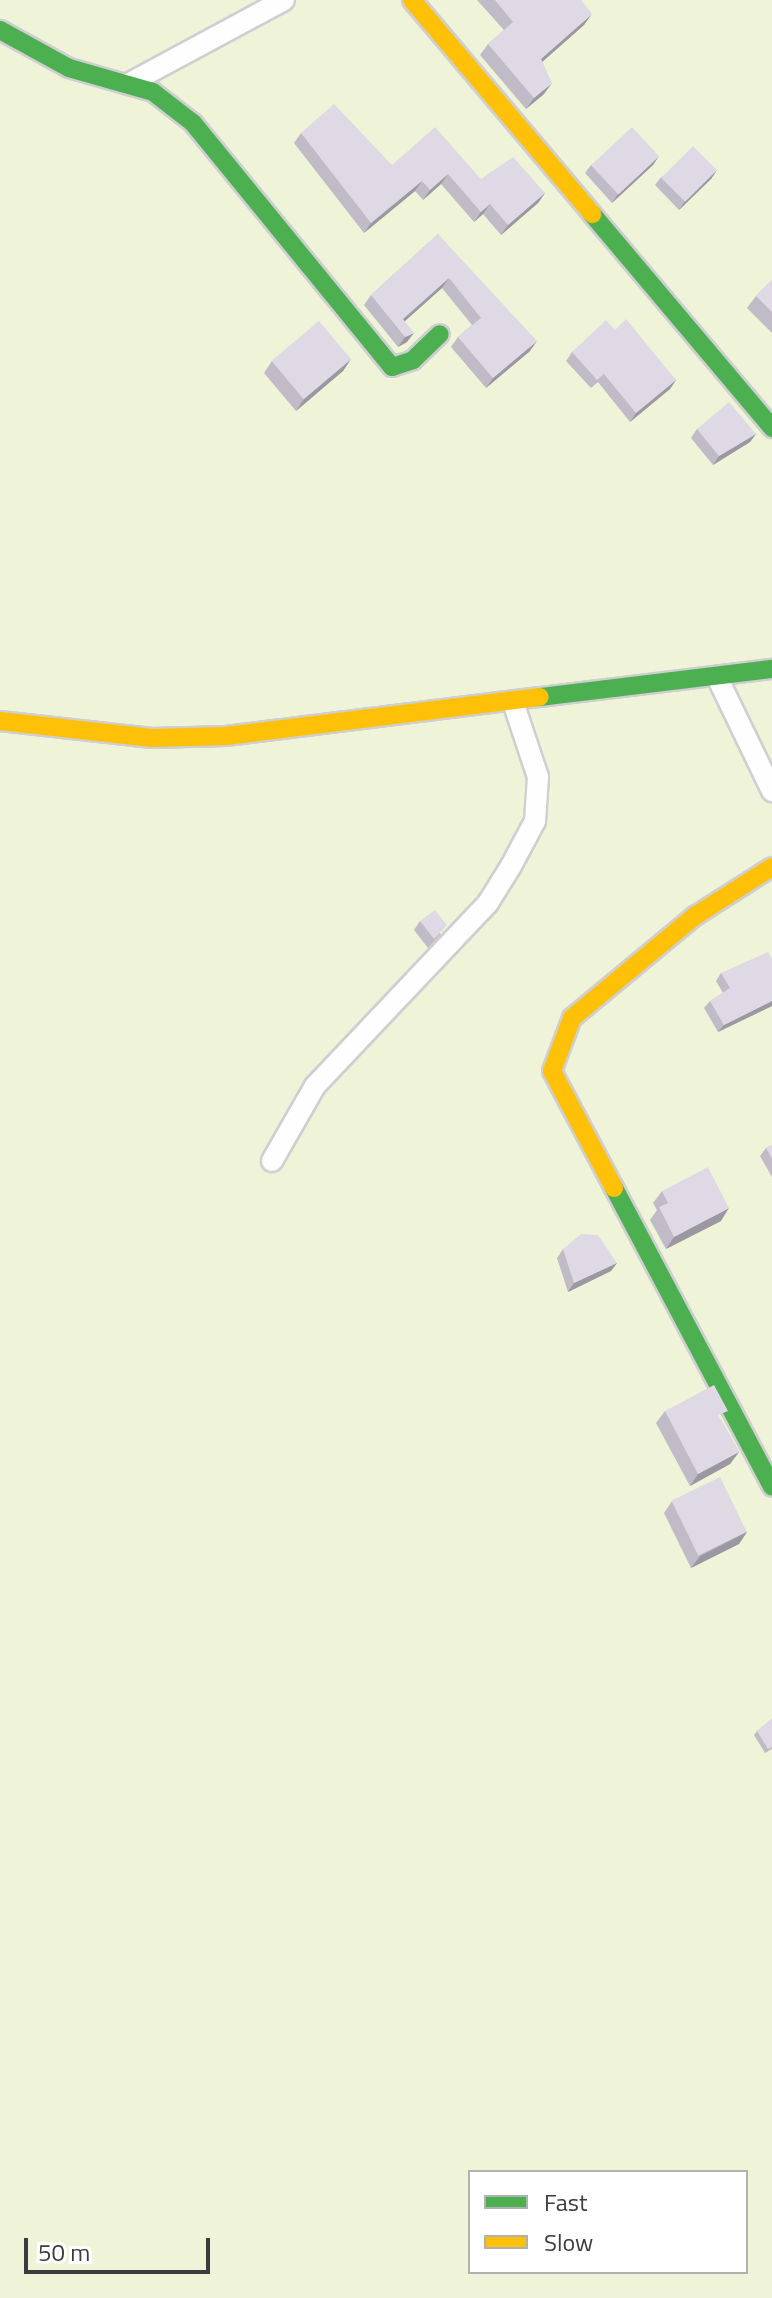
<!DOCTYPE html>
<html>
<head>
<meta charset="utf-8">
<style>
	body { margin:0 }
	#map { position:relative; width:772px; height:2298px; overflow:hidden; background:#f9fafd; font-family:"Titillium Web",sans-serif }
	div>[style] { position:absolute }
	[style*='--x'] { left:calc(var(--x)*1px); top:calc(var(--y)*1px); width:calc(var(--w)*1px); rotate:calc(var(--a)*1deg) }
	.green>* { inset:0; background:#eff4d8 }
	.roads { filter:drop-shadow(2px 0 #cfcfd1) drop-shadow(-2px 0 #cfcfd1) drop-shadow(0 2px #cfcfd1) drop-shadow(0 -2px #cfcfd1) }
	.street>* { height:20px; margin:-10px; padding:0 10px; transform-origin:10px; border-radius:10px; background:#fefeff }
	.fast>* { height:18px; margin:-9px; padding:0 9px; transform-origin:9px; border-radius:9px; background:#4caf50 }
	.slow>* { height:18px; margin:-9px; padding:0 9px; transform-origin:9px; border-radius:9px; background:#ffc107 }
	.wall>* { inset:0; background:#c0bbc6 }
	.shaded-wall>* { inset:0; background:#9c98a1 }
	.building>* { inset:0; background:#dfd9e6; transform-origin:0 0 }
	span { translate:-50% -50%; white-space:nowrap; text-align:center; line-height:1.15; -webkit-text-stroke:6px #fff; paint-order:stroke }
	.legend { position:absolute; left:468px; top:2170px; width:280px; height:104px; box-sizing:border-box; background:#fff; border:2px solid #b1b1b2; margin:0; padding:10px 14px; list-style:none; font-size:24px; color:#3c3c3e }
	.legend li { display:flex; align-items:center; gap:16px; height:40px }
	.legend b { width:40px; border:2px solid #b1b1b2 }
	.scale { position:absolute; left:24px; top:2238px; width:186px; height:36px; box-sizing:border-box; border:4px solid #3c3c3e; border-top:0; padding-left:10px; font-size:24px; line-height:28px; white-space:nowrap; color:#3c3c3e; -webkit-text-stroke:6px #fff; paint-order:stroke }
</style>
</head>
<body>
<div id="map">
	<div class="green">
		<i style="clip-path:polygon(evenodd,0 0,772px 0,772px 2298px,0 2298px,0 0,470px 2172px,746px 2172px,746px 2272px,470px 2272px,470px 2172px)"></i>
	</div>
	<div class="roads">
		<div class="street">
			<i style="--x:128;--y:84;--w:177;--a:-28.3"></i>
			<i style="--x:717;--y:677;--w:127;--a:64.2"></i>
			<i style="--x:272;--y:1161;--w:86;--a:-60.2"></i>
			<i style="--x:315;--y:1086;--w:252;--a:-46.6"></i>
			<i style="--x:488;--y:903;--w:44;--a:-58.1"></i>
			<i style="--x:511;--y:866;--w:51;--a:-61.9"></i>
			<i style="--x:535;--y:821;--w:44;--a:-86.1"></i>
			<i style="--x:538;--y:777;--w:79;--a:-108.4"></i>
		</div>
		<div class="fast">
			<i style="--x:0;--y:30;--w:79;--a:28.8"></i>
			<i style="--x:69;--y:68;--w:87;--a:15.9"></i>
			<i style="--x:153;--y:92;--w:51;--a:37.8"></i>
			<i style="--x:193;--y:123;--w:315;--a:50.8"></i>
			<i style="--x:392;--y:367;--w:22;--a:-18"></i>
			<i style="--x:413;--y:360;--w:37;--a:-44"></i>
			<i style="--x:592;--y:214;--w:280;--a:49.9"></i>
			<i style="--x:540;--y:697;--w:234;--a:-6.9"></i>
			<i style="--x:614;--y:1188;--w:338;--a:62.1"></i>
		</div>
		<div class="slow">
			<i style="--x:412;--y:0;--w:280;--a:49.9"></i>
			<i style="--x:0;--y:721;--w:153;--a:6.4"></i>
			<i style="--x:152;--y:738;--w:74;--a:-1.5"></i>
			<i style="--x:226;--y:736;--w:316;--a:-7.1"></i>
			<i style="--x:614;--y:1188;--w:132;--a:-117.9"></i>
			<i style="--x:552;--y:1071;--w:57;--a:-69.3"></i>
			<i style="--x:572;--y:1018;--w:160;--a:-39.7"></i>
			<i style="--x:695;--y:916;--w:91;--a:-32.5"></i>
		</div>
	</div>
	<div class="wall">
		<i style="clip-path:polygon(477px 0,581px 0,584px 25px,542px 62px,544px 94px,526px 109px,480px 55px,488px 44px,504px 30px)"></i>
		<i style="clip-path:polygon(301px 133px,392px 165px,481px 179px,545px 193px,538px 203px,501px 235px,483px 214px,474px 222px,441px 184px,423px 200px,415px 191px,364px 233px,294px 143px)"></i>
		<i style="clip-path:polygon(659px 156px,653px 165px,612px 203px,585px 173px,591px 165px)"></i>
		<i style="clip-path:polygon(717px 170px,711px 179px,679px 210px,655px 185px,661px 177px)"></i>
		<i style="clip-path:polygon(438px 234px,530px 351px,486px 388px,451px 347px,458px 337px,472px 325px,442px 288px,405px 321px,407px 342px,398px 347px,364px 305px,371px 295px)"></i>
		<i style="clip-path:polygon(772px 280px,772px 333px,747px 308px,756px 296px)"></i>
		<i style="clip-path:polygon(615px 330px,676px 380px,670px 389px,630px 422px,598px 382px,591px 388px,566px 361px,572px 352px)"></i>
		<i style="clip-path:polygon(351px 359px,343px 371px,296px 411px,264px 373px,272px 361px)"></i>
		<i style="clip-path:polygon(697px 429px,756px 434px,750px 442px,713px 465px,691px 438px)"></i>
		<i style="clip-path:polygon(420px 921px,441px 934px,428px 948px,414px 930px)"></i>
		<i style="clip-path:polygon(772px 959px,772px 1006px,718px 1032px,704px 1008px,710px 1001px,723px 993px,716px 981px,721px 973px)"></i>
		<i style="clip-path:polygon(772px 1145px,772px 1177px,760px 1156px,766px 1148px)"></i>
		<i style="clip-path:polygon(662px 1191px,721px 1221px,666px 1249px,650px 1220px,657px 1210px,653px 1203px)"></i>
		<i style="clip-path:polygon(563px 1249px,617px 1263px,611px 1271px,568px 1292px,557px 1258px)"></i>
		<i style="clip-path:polygon(665px 1411px,721px 1420px,739px 1452px,730px 1464px,690px 1486px,656px 1423px)"></i>
		<i style="clip-path:polygon(672px 1501px,747px 1532px,739px 1544px,691px 1568px,664px 1513px)"></i>
		<i style="clip-path:polygon(772px 1719px,772px 1749px,765px 1753px,754px 1735px,757px 1731px)"></i>
	</div>
	<div class="shaded-wall">
		<i style="clip-path:polygon(592px 14px,584px 25px,533px 70px,541px 59px)"></i>
		<i style="clip-path:polygon(552px 83px,544px 94px,526px 109px,534px 98px)"></i>
		<i style="clip-path:polygon(659px 156px,653px 165px,612px 203px,618px 194px)"></i>
		<i style="clip-path:polygon(717px 170px,711px 179px,679px 210px,685px 201px)"></i>
		<i style="clip-path:polygon(448px 174px,441px 184px,423px 200px,430px 190px)"></i>
		<i style="clip-path:polygon(422px 181px,415px 191px,364px 233px,371px 223px)"></i>
		<i style="clip-path:polygon(545px 193px,538px 203px,501px 235px,508px 225px)"></i>
		<i style="clip-path:polygon(490px 204px,483px 214px,474px 222px,481px 212px)"></i>
		<i style="clip-path:polygon(449px 278px,442px 288px,396px 329px,403px 319px)"></i>
		<i style="clip-path:polygon(414px 333px,407px 342px,398px 347px,405px 337px)"></i>
		<i style="clip-path:polygon(537px 341px,530px 351px,486px 388px,493px 378px)"></i>
		<i style="clip-path:polygon(351px 359px,343px 371px,296px 411px,304px 399px)"></i>
		<i style="clip-path:polygon(676px 380px,670px 389px,630px 422px,636px 413px)"></i>
		<i style="clip-path:polygon(756px 434px,750px 442px,713px 465px,719px 456px)"></i>
		<i style="clip-path:polygon(772px 1001px,772px 1006px,718px 1032px,724px 1025px)"></i>
		<i style="clip-path:polygon(729px 1208px,721px 1221px,666px 1249px,674px 1237px)"></i>
		<i style="clip-path:polygon(617px 1263px,611px 1271px,568px 1292px,574px 1283px)"></i>
		<i style="clip-path:polygon(739px 1452px,730px 1464px,690px 1486px,698px 1474px)"></i>
		<i style="clip-path:polygon(747px 1532px,739px 1544px,691px 1568px,700px 1556px)"></i>
	</div>
	<div class="building">
		<i style="clip-path:polygon(495px 0,581px 0,592px 14px,541px 59px,552px 83px,534px 98px,488px 44px,513px 22px)"></i>
		<i style="clip-path:polygon(334px 104px,392px 165px,435px 127px,481px 179px,513px 157px,545px 193px,508px 225px,490px 204px,481px 212px,448px 174px,430px 190px,422px 181px,371px 223px,301px 133px)"></i>
		<i style="left:632px;top:127px;width:40px;height:56px;rotate:47deg"></i>
		<i style="left:693px;top:146px;width:34px;height:45px;rotate:45deg"></i>
		<i style="clip-path:polygon(438px 234px,537px 341px,493px 378px,458px 337px,481px 318px,449px 278px,403px 319px,414px 333px,405px 337px,371px 295px)"></i>
		<i style="clip-path:polygon(772px 280px,772px 312px,756px 296px)"></i>
		<i style="clip-path:polygon(626px 319px,676px 380px,636px 413px,604px 374px,597px 380px,572px 352px,606px 320px,615px 330px)"></i>
		<i style="left:319px;top:321px;width:50px;height:62px;rotate:50deg"></i>
		<i style="clip-path:polygon(729px 402px,756px 434px,719px 456px,697px 429px)"></i>
		<i style="clip-path:polygon(435px 910px,447px 925px,434px 939px,420px 921px)"></i>
		<i style="clip-path:polygon(768px 952px,772px 959px,772px 1001px,724px 1025px,710px 1001px,730px 988px,721px 973px)"></i>
		<i style="clip-path:polygon(772px 1145px,772px 1159px,766px 1148px)"></i>
		<i style="clip-path:polygon(708px 1167px,729px 1208px,674px 1237px,659px 1207px,668px 1203px,662px 1191px)"></i>
		<i style="clip-path:polygon(581px 1234px,598px 1235px,617px 1263px,574px 1283px,563px 1249px)"></i>
		<i style="clip-path:polygon(714px 1385px,728px 1411px,718px 1415px,739px 1452px,698px 1474px,665px 1411px)"></i>
		<i style="left:720px;top:1477px;width:61px;height:54px;rotate:64deg"></i>
		<i style="clip-path:polygon(772px 1719px,772px 1747px,768px 1749px,757px 1731px)"></i>
	</div>
	<ul class="legend">
	<li><b style="height:10px;background:#4caf50"></b>Fast</li>
	<li><b style="height:10px;background:#ffc107"></b>Slow</li>
	</ul>
	<div class="scale">50 m</div>
</div>
</body>
</html>
